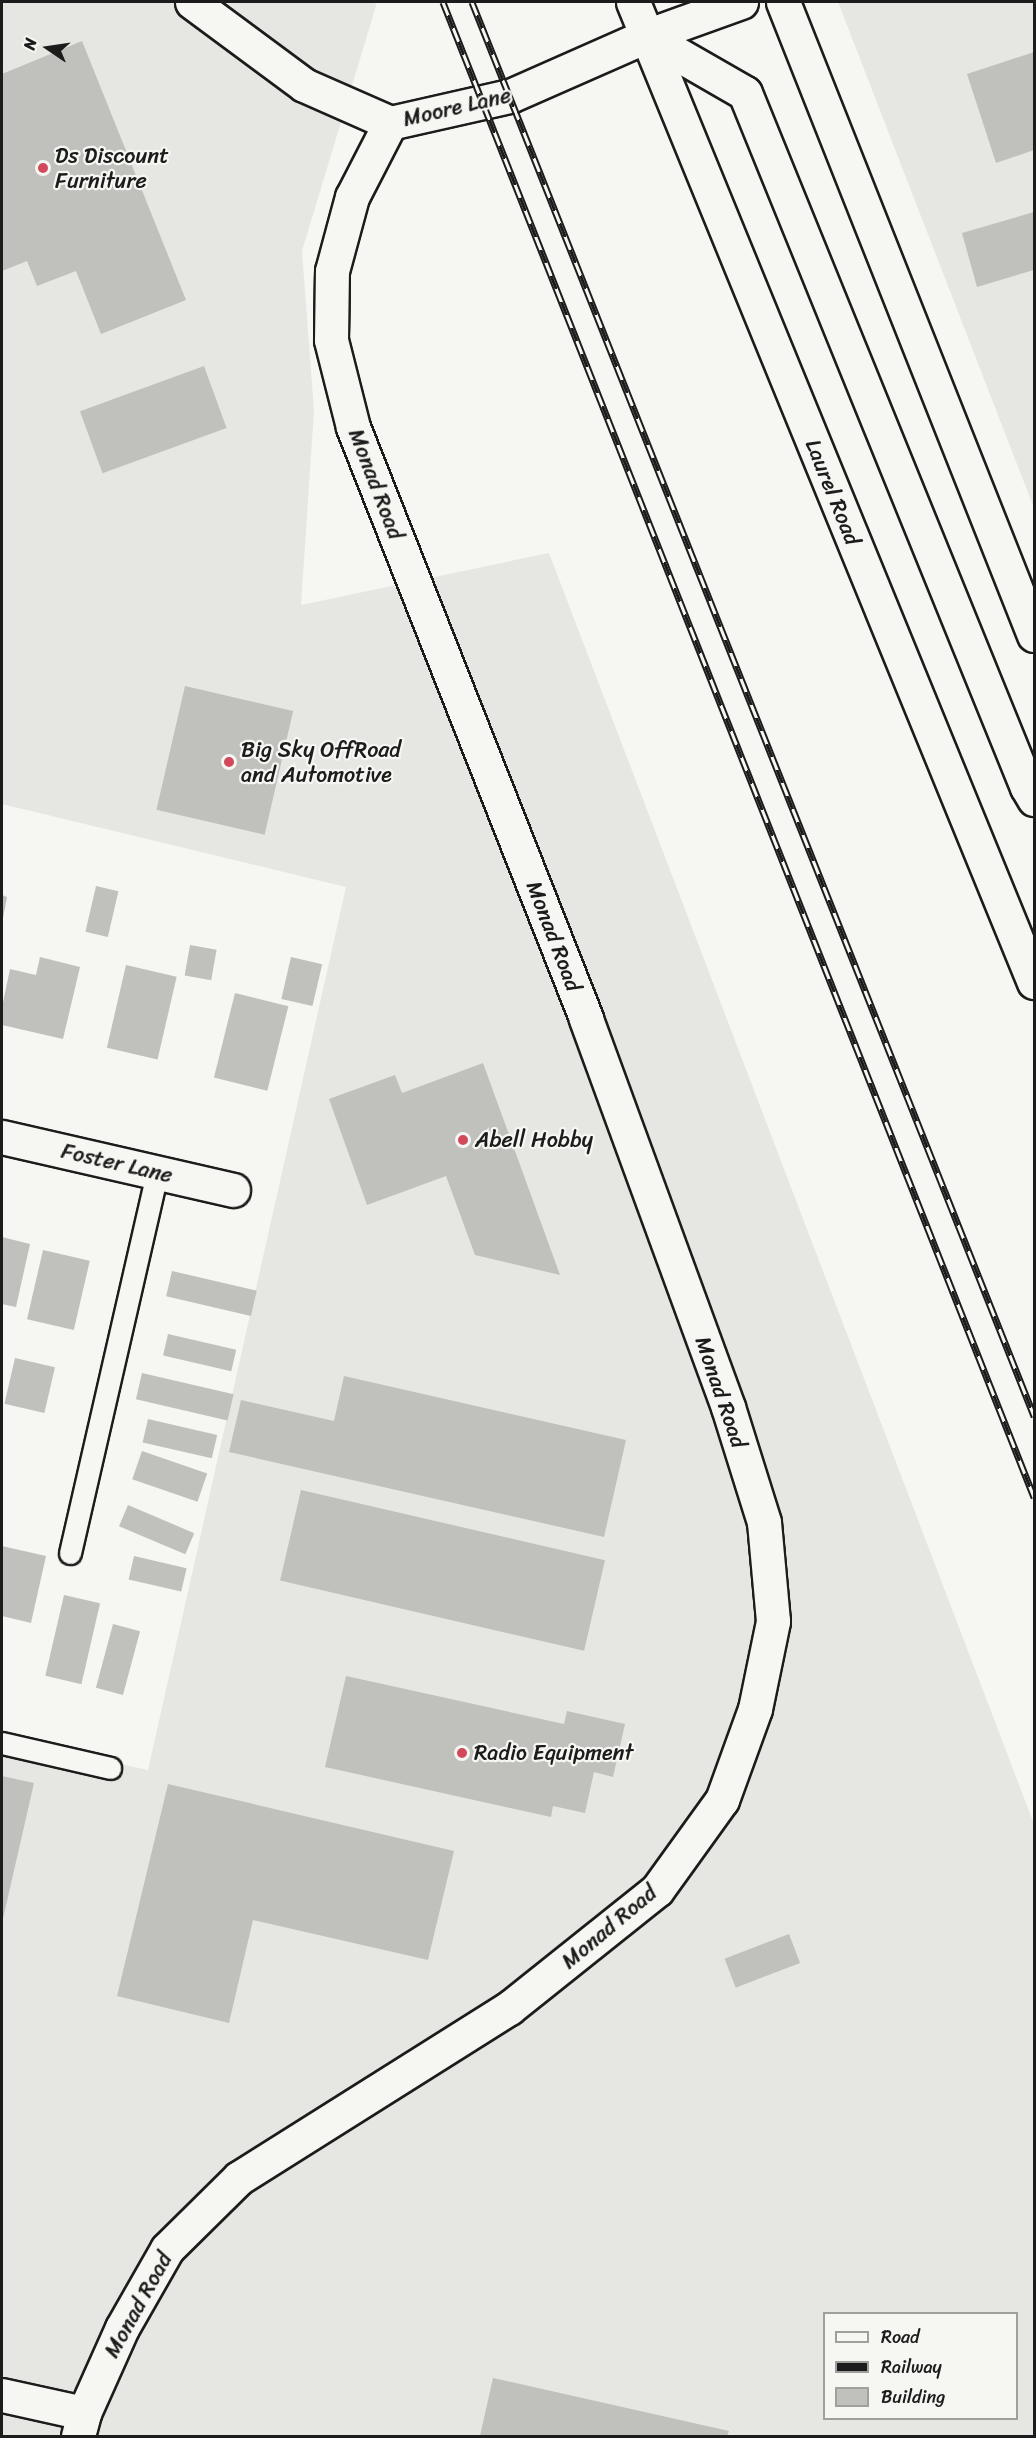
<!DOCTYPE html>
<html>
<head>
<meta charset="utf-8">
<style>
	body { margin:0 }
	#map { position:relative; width:1036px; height:2438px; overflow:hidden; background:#f6f6f2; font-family:Sriracha,sans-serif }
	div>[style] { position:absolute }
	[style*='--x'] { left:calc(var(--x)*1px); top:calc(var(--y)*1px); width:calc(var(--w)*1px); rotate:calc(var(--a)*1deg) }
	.built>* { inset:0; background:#e6e6e2 }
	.building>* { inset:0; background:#c0c0bd; transform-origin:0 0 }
	.roads { filter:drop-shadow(2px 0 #1c1c1c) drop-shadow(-2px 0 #1c1c1c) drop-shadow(0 2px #1c1c1c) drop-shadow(0 -2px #1c1c1c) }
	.lane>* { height:21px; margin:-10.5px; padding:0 10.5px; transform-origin:10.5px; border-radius:10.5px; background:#f6f6f2 }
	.street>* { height:33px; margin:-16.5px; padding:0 16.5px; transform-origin:16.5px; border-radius:16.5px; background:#f6f6f2 }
	.secondary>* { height:33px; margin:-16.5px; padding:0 16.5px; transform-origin:16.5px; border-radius:16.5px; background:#f6f6f2 }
	.primary>* { height:33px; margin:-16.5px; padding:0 16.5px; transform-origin:16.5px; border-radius:16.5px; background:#f6f6f2 }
	.rail>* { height:7px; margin-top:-3.5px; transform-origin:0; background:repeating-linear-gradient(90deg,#f6f6f2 0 14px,#1c1c1c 0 28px); box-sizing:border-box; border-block:2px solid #1c1c1c }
	.dots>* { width:16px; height:16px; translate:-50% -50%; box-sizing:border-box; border:3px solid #f6f6f2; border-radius:50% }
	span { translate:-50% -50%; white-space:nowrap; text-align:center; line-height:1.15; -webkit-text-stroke:4.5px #f6f6f2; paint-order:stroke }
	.street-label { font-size:22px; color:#1c1c1c }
	.poi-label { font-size:22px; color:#1c1c1c }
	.left { translate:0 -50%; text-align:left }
	.frame { position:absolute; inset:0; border:3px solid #1c1c1c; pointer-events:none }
	.legend { position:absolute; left:823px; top:2312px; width:195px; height:108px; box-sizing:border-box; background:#f6f6f2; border:2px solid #9f9f9c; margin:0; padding:8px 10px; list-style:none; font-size:18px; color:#1c1c1c }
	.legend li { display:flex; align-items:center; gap:12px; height:30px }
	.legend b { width:30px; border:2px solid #9f9f9c }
	.north { position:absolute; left:18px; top:18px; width:60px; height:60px; -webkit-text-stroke:4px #f6f6f2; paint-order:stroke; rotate:283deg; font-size:16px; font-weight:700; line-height:24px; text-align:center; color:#1c1c1c }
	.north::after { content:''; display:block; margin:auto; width:21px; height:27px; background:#1c1c1c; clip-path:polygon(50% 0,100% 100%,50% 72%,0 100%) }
</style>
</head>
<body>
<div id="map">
	<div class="built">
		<i style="clip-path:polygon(evenodd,2px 2px,375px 2px,376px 6px,302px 251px,314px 411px,301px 605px,549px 553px,1034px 1824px,1034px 2436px,2px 2436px,2px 1738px,148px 1770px,346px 887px,2px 804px,2px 2px,824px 2314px,1016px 2314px,1016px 2418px,824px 2418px,824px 2314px)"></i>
		<i style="clip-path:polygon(838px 2px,1034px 2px,1034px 508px)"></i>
	</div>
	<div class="building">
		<i style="clip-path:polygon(82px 41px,186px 300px,101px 334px,76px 271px,37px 286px,27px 261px,2px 271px,2px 74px)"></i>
		<i style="clip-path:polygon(1034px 52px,1034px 150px,996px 163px,967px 74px)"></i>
		<i style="clip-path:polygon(1034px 212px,1034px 270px,977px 287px,962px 233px)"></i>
		<i style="left:204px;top:366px;width:66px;height:132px;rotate:70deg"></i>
		<i style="left:185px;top:686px;width:111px;height:127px;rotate:13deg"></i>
		<i style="left:96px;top:886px;width:23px;height:47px;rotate:13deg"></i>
		<i style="clip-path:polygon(2px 895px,7px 897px,3px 918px,2px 917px)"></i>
		<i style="left:190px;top:945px;width:27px;height:31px;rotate:10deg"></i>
		<i style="clip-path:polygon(40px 957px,80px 967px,63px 1039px,2px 1025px,2px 1007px,10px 969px,36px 975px)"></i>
		<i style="left:291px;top:957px;width:32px;height:43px;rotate:13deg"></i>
		<i style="left:126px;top:965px;width:52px;height:85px;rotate:13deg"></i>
		<i style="left:235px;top:993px;width:55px;height:87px;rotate:14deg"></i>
		<i style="clip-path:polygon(483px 1063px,560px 1275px,475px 1255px,446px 1176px,367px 1205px,329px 1099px,395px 1075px,402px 1093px)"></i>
		<i style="clip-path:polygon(2px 1237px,30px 1244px,16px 1307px,2px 1304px)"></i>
		<i style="left:43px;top:1250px;width:48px;height:71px;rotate:13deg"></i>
		<i style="left:172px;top:1271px;width:87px;height:26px;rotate:13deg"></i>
		<i style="left:168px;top:1334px;width:70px;height:22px;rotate:13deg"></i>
		<i style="left:15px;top:1358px;width:41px;height:47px;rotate:13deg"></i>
		<i style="left:142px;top:1373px;width:94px;height:27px;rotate:13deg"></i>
		<i style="clip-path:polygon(344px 1376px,626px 1440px,604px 1537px,229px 1452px,241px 1400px,334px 1421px)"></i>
		<i style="left:148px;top:1419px;width:71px;height:24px;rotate:13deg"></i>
		<i style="left:142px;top:1451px;width:69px;height:30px;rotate:19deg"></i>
		<i style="left:301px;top:1490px;width:312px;height:93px;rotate:13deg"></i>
		<i style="left:128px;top:1505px;width:72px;height:23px;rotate:23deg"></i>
		<i style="clip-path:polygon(2px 1546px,46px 1556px,31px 1623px,2px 1616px)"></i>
		<i style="left:134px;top:1556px;width:54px;height:24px;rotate:13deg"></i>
		<i style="left:64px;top:1595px;width:37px;height:83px;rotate:13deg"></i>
		<i style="left:113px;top:1624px;width:28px;height:66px;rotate:15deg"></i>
		<i style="clip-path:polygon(346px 1676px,564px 1724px,567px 1711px,625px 1724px,613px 1777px,594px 1772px,585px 1813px,553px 1806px,551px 1817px,325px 1767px)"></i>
		<i style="clip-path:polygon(2px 1776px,34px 1783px,2px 1923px)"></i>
		<i style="clip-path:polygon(168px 1784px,454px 1851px,428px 1960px,253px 1920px,229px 2023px,117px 1996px)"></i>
		<i style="left:789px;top:1934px;width:31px;height:69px;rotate:69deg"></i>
		<i style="clip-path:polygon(493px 2378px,729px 2431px,727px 2436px,480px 2436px)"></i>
	</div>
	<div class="roads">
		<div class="lane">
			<i style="--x:70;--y:1553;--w:391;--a:-77.1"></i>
			<i style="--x:2;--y:1743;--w:111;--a:13"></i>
		</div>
		<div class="street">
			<i style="--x:2;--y:1137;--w:237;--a:12.9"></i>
			<i style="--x:2;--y:2395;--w:84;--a:12.4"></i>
		</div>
		<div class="secondary">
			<i style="--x:192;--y:2;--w:139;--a:36.5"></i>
			<i style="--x:304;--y:85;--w:94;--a:23.8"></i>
			<i style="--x:390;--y:123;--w:123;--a:-12.7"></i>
			<i style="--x:510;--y:96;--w:149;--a:-23.8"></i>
			<i style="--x:646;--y:36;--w:101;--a:-19.7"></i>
			<i style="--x:78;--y:2436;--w:24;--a:-75"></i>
			<i style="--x:84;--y:2413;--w:93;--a:-65.9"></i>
			<i style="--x:122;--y:2328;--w:91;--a:-60.3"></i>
			<i style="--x:167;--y:2249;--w:101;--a:-44.6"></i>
			<i style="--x:239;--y:2178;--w:319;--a:-32.2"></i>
			<i style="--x:509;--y:2008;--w:189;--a:-38.6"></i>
			<i style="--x:657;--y:1890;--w:111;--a:-54.2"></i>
			<i style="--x:722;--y:1800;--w:97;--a:-70.1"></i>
			<i style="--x:755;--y:1709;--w:90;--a:-78.4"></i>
			<i style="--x:773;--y:1621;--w:99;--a:-95.2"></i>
			<i style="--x:764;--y:1522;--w:121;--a:-107.4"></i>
			<i style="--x:728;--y:1407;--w:414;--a:-110.1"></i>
			<i style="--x:586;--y:1018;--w:635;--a:-111.52"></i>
			<i style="--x:353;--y:427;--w:90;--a:-104.2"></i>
			<i style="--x:331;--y:340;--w:69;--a:-89.2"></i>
			<i style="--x:332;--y:271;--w:77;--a:-74.9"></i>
			<i style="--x:352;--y:197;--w:83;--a:-62.8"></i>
		</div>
		<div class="primary">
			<i style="--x:633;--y:2;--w:1059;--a:67.75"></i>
			<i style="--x:783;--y:2;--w:681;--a:68.37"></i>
			<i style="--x:646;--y:36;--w:114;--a:29.9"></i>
			<i style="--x:745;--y:93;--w:749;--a:67.89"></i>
			<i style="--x:1027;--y:787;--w:14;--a:60"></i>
		</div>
	</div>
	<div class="rail">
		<i style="--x:443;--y:2;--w:1608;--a:68.43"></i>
		<i style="--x:472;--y:2;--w:1522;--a:68.32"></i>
	</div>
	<div class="dots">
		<i style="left:43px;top:168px;background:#d1495b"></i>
		<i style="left:229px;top:762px;background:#d1495b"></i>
		<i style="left:463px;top:1140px;background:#d1495b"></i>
		<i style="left:462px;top:1753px;background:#d1495b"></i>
	</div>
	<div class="street-label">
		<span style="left:457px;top:107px;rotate:-13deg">Moore Lane</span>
		<span style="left:376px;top:484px;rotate:69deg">Monad Road</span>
		<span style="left:833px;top:492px;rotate:68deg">Laurel Road</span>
		<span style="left:554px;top:936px;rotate:69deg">Monad Road</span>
		<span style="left:117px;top:1163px;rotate:13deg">Foster Lane</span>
		<span style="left:721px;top:1392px;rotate:71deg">Monad Road</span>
		<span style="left:609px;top:1927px;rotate:-40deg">Monad Road</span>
		<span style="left:138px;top:2305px;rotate:-61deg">Monad Road</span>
	</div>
	<div class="poi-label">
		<span class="left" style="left:55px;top:168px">Ds Discount<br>Furniture</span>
		<span class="left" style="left:241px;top:762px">Big Sky OffRoad<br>and Automotive</span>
		<span class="left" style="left:475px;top:1140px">Abell Hobby</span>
		<span class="left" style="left:474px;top:1753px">Radio Equipment</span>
	</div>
	<div class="frame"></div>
	<ul class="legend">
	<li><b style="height:8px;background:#f6f6f2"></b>Road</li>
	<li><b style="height:8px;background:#1c1c1c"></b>Railway</li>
	<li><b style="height:16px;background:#c0c0bd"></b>Building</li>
	</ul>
	<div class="north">N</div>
</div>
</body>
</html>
